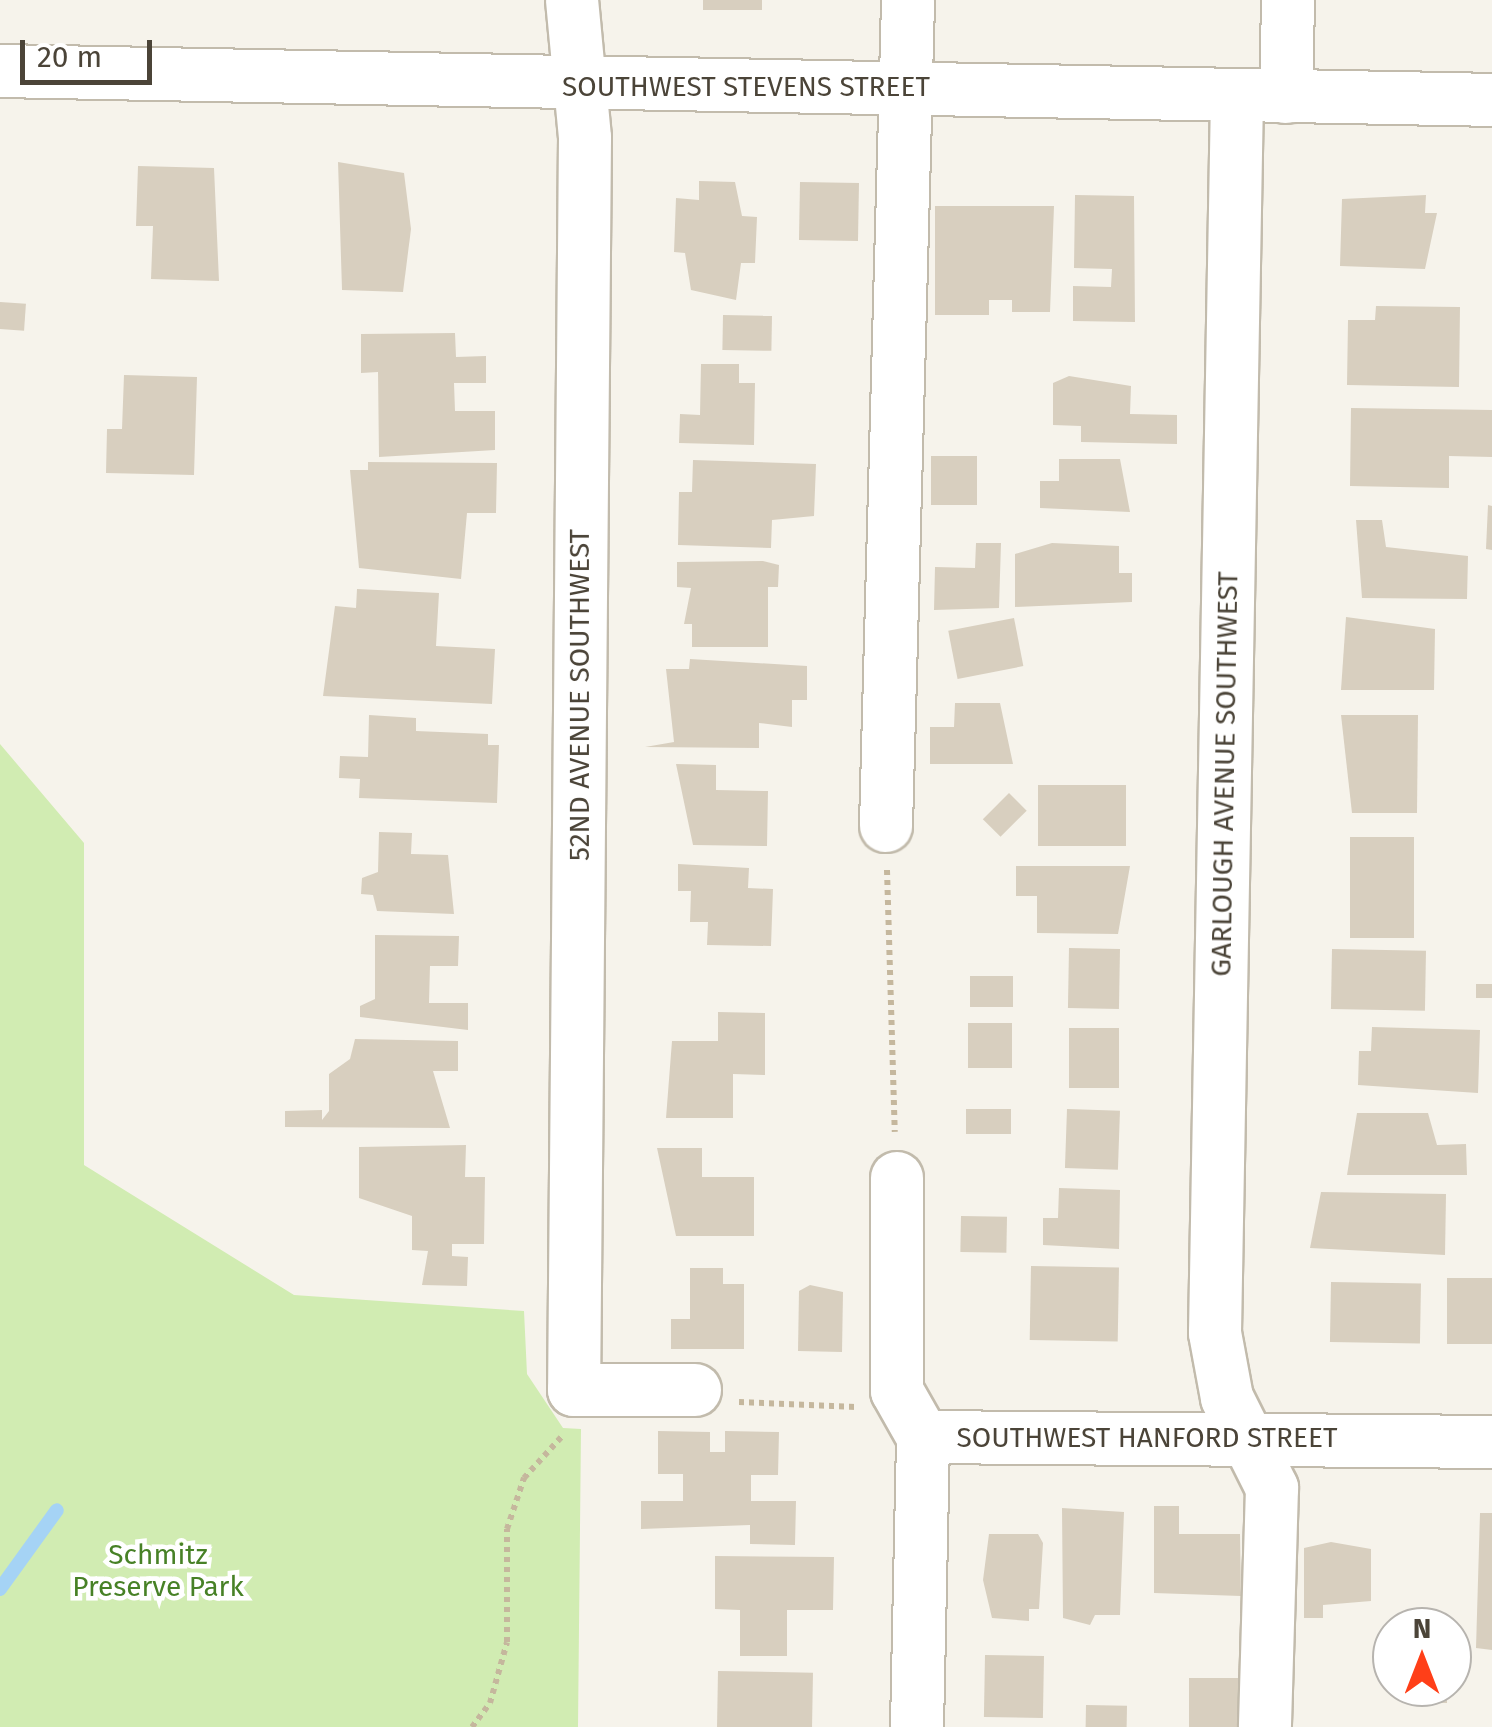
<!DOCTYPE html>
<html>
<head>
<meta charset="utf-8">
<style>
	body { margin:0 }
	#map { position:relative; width:1492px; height:1727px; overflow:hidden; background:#f6f3eb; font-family:"Fira Sans",sans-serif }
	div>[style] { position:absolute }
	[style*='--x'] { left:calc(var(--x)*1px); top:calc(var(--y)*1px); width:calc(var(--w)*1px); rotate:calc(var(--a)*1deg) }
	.green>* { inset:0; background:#d1ecb2 }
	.stream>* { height:14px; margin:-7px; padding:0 7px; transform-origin:7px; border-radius:7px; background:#a5d3f5 }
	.building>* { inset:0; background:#d8cfbf; transform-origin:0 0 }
	.path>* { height:6px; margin-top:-3px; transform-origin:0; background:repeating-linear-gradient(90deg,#c5b79d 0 5px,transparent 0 10px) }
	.roads { filter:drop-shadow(2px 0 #c2bbac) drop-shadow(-2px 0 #c2bbac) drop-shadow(0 2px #c2bbac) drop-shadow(0 -2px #c2bbac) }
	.minor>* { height:52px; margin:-26px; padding:0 26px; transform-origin:26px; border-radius:26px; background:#fff }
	span { translate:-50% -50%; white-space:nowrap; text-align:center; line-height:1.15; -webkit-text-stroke:9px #fff; paint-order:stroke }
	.street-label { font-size:28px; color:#4b4438 }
	.park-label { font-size:28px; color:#478126 }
	.north { position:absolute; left:1372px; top:1607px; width:100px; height:100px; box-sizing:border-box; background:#fff; border:2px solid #b7b4af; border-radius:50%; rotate:0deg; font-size:28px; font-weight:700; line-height:40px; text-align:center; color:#4b4438 }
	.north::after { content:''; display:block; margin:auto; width:35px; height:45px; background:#ff3f18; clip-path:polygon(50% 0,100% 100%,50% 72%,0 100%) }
	.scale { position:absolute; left:20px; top:40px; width:132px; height:45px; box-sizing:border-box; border:5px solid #4b4438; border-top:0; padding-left:12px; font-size:30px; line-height:35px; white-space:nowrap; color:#4b4438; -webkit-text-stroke:8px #fff; paint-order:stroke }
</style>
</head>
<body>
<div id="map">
	<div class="green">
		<i style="clip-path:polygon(0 744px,84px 843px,84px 1165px,294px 1295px,524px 1311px,527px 1374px,563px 1428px,581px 1429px,578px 1727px,0 1727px)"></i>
	</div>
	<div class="stream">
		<i style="--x:0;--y:1589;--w:97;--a:-54.2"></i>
	</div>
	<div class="building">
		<i style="left:703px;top:0;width:59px;height:10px"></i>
		<i style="clip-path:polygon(338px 162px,404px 173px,411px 229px,403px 292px,342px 290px)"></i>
		<i style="clip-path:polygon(138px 166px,214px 168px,219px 281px,151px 279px,153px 226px,136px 226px)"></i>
		<i style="clip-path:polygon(699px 181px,735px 182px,742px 216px,757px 217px,755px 263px,741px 263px,736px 300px,691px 290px,685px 253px,674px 252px,676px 198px,699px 200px)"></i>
		<i style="left:800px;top:182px;width:59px;height:58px;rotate:1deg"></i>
		<i style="clip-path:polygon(1075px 195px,1134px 196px,1135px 322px,1073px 321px,1073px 286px,1111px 287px,1112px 269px,1074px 268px)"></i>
		<i style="clip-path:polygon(1426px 195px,1425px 213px,1437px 213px,1425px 269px,1340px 266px,1342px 199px)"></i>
		<i style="clip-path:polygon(935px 206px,1054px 206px,1050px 312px,1012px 312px,1012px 300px,989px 300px,989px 315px,935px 315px)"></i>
		<i style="left:0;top:302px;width:26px;height:27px;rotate:4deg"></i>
		<i style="clip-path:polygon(1376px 306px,1460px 307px,1459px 387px,1347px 385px,1348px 320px,1375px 320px)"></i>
		<i style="left:723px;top:315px;width:49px;height:35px;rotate:1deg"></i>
		<i style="clip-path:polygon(455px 333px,456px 357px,486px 356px,486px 383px,454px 383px,455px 411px,495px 411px,495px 450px,379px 457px,378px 372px,361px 373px,361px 334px)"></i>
		<i style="clip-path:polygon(701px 364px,739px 364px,739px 383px,755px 383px,754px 445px,679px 443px,680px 414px,700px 415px)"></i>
		<i style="clip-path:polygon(124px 375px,197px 377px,194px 475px,106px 473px,107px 429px,122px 429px)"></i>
		<i style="clip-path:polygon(1069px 376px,1131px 386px,1130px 414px,1177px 415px,1177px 444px,1081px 442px,1081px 426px,1053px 425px,1053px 383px)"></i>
		<i style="clip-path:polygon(1351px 408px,1492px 410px,1492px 457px,1449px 456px,1449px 488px,1350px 486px)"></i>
		<i style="left:931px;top:456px;width:46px;height:49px"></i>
		<i style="clip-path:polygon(1059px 459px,1120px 459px,1130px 512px,1040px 508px,1040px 481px,1059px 481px)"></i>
		<i style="clip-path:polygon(693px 460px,816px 464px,814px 516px,772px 520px,771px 548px,678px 545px,679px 492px,692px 492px)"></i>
		<i style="clip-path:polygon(368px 462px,497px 463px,496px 513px,467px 513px,461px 579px,359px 568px,350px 470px,368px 470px)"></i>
		<i style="clip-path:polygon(1488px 505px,1492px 506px,1492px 550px,1486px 549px)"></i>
		<i style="clip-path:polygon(1356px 520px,1382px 520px,1386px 547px,1468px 556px,1467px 599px,1362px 598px)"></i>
		<i style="clip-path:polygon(976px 543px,1001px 543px,999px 608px,934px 610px,935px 567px,975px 568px)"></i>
		<i style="clip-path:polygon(1052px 543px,1119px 546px,1119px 573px,1132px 573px,1132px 602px,1015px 607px,1015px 554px)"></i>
		<i style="clip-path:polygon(763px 561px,779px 565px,778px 587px,768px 587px,768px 647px,692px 647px,692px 624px,684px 624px,691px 588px,677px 587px,677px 562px)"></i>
		<i style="clip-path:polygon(357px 589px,439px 593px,436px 646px,495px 649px,492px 704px,323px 696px,335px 606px,356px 608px)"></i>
		<i style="clip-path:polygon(1346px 617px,1435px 629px,1434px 690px,1341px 690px)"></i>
		<i style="left:1014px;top:618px;width:49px;height:67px;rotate:79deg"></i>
		<i style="clip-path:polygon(690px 659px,807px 666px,807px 700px,792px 700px,792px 727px,759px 723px,759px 748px,645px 747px,674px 742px,666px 669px,689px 669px)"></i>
		<i style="clip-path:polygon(955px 703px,1000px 703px,1013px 764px,930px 764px,930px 727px,954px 727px)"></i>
		<i style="clip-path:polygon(369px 715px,416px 718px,416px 731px,488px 734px,488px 745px,499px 745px,497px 803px,359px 798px,360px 779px,339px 778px,340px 756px,368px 757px)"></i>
		<i style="clip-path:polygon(1341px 715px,1418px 715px,1417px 813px,1352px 813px)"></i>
		<i style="clip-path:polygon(676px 764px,716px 765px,716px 790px,768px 791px,767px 846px,693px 845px)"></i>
		<i style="left:1038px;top:785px;width:88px;height:61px"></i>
		<i style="left:1009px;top:793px;width:25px;height:37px;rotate:45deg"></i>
		<i style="clip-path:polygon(379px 832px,412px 833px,411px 854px,448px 855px,454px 914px,377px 911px,373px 895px,361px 894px,362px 878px,378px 872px)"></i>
		<i style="left:1350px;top:837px;width:64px;height:101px"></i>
		<i style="clip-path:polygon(678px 864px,749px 868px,748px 888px,773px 889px,771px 946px,707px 945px,708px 922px,690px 922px,691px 891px,678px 891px)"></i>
		<i style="clip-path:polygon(1016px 866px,1130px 866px,1118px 934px,1037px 933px,1037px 896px,1016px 896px)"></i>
		<i style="clip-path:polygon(375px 935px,459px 936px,458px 966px,430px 966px,429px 1003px,468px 1003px,468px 1030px,360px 1017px,360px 1006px,375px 999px)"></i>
		<i style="left:1069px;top:948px;width:51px;height:60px;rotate:1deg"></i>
		<i style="left:1332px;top:949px;width:94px;height:60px;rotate:1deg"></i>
		<i style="left:970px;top:976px;width:43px;height:31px"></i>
		<i style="left:1476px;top:984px;width:16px;height:14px"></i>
		<i style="clip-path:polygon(718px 1012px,765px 1013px,765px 1075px,733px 1074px,733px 1118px,666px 1118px,672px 1041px,718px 1041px)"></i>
		<i style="left:968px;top:1023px;width:44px;height:45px"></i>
		<i style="clip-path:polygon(1372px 1027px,1480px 1030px,1478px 1093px,1358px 1085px,1359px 1051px,1371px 1051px)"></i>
		<i style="left:1069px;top:1028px;width:50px;height:60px"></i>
		<i style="clip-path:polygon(355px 1039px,458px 1041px,458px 1071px,433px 1071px,450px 1128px,285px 1127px,285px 1111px,322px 1110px,322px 1120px,329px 1111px,329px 1074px,350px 1059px)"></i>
		<i style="left:966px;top:1109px;width:45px;height:25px"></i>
		<i style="left:1067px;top:1109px;width:53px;height:59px;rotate:2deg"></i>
		<i style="clip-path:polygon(1357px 1113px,1428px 1113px,1437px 1145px,1466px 1144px,1467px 1175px,1347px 1175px)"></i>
		<i style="clip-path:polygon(466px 1145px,465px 1177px,485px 1177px,484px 1244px,452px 1244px,452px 1256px,468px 1257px,467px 1286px,422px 1285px,428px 1251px,412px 1250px,412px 1216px,359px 1198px,359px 1147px)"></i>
		<i style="clip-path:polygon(657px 1148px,702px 1148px,702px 1177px,754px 1177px,754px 1236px,676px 1236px)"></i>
		<i style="clip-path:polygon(1059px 1188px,1120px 1190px,1119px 1249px,1043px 1245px,1043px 1218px,1058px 1218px)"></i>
		<i style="clip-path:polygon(1321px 1192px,1446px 1194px,1445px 1255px,1310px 1248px)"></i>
		<i style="left:961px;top:1216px;width:46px;height:36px;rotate:1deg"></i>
		<i style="left:1031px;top:1266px;width:88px;height:74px;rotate:1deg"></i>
		<i style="clip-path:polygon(690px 1268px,723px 1268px,723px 1284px,744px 1284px,744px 1349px,671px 1349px,671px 1319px,690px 1319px)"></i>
		<i style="left:1447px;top:1278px;width:45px;height:66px"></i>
		<i style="left:1331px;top:1282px;width:90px;height:60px;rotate:1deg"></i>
		<i style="clip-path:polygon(810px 1285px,843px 1292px,842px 1352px,798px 1351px,799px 1291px)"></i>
		<i style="clip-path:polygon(658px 1431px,710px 1432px,710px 1452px,725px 1452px,725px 1431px,779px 1432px,778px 1475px,751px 1475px,751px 1501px,796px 1501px,795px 1545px,750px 1544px,750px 1525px,641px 1529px,641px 1501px,683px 1501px,683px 1474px,658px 1474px)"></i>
		<i style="clip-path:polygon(1154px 1506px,1179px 1506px,1179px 1534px,1240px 1534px,1241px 1596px,1154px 1593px)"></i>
		<i style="clip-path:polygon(1062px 1508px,1124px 1512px,1120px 1615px,1095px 1615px,1090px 1625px,1063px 1618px)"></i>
		<i style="clip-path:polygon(1480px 1513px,1492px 1513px,1492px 1650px,1476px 1648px)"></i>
		<i style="clip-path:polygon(989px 1534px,1038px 1534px,1043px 1543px,1039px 1609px,1029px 1609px,1029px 1621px,992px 1618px,983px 1580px)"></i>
		<i style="clip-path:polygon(1331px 1542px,1371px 1549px,1371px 1601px,1323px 1605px,1323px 1618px,1304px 1618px,1304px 1548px)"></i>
		<i style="clip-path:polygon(715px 1556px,834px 1557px,833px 1610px,787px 1610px,787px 1656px,740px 1656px,740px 1610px,715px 1609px)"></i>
		<i style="left:1437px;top:1616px;width:11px;height:19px;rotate:90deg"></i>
		<i style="left:985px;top:1655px;width:59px;height:62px;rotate:1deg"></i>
		<i style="left:718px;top:1671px;width:95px;height:56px;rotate:1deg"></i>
		<i style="clip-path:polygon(1452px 1677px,1457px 1693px,1447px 1693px,1447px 1703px,1416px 1703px,1416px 1692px,1404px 1692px,1452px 1687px)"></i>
		<i style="left:1189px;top:1678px;width:52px;height:49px"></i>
		<i style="left:1086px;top:1705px;width:41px;height:22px;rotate:1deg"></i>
	</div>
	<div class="path">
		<i style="--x:887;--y:870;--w:262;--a:88.3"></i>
		<i style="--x:739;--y:1402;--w:117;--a:2.4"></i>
		<i style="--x:472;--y:1727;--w:30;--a:-53"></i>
		<i style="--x:490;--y:1703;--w:63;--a:-74.4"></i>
		<i style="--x:507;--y:1642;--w:113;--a:-90"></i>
		<i style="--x:507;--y:1529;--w:54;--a:-71.6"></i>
		<i style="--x:524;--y:1478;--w:59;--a:-47.7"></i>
	</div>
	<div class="roads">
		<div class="minor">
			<i style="--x:572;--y:0;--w:139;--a:84.6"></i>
			<i style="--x:585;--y:138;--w:1252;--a:90.5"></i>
			<i style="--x:574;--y:1390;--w:121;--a:0"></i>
			<i style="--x:0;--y:71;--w:1492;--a:1.11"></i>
			<i style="--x:1237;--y:97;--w:1236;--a:91.02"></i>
			<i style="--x:1215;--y:1333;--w:66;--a:79.5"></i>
			<i style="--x:1227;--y:1398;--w:101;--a:63.4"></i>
			<i style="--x:1272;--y:1488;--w:239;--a:91.7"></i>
			<i style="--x:1286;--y:97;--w:97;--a:-88.8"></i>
			<i style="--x:886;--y:826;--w:826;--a:-88.47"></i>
			<i style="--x:897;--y:1178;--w:213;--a:90"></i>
			<i style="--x:897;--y:1391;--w:53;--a:60.5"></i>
			<i style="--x:923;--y:1437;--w:569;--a:0.5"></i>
			<i style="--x:917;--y:1727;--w:290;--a:-88.8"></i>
		</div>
	</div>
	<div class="street-label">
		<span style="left:746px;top:87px">SOUTHWEST STEVENS STREET</span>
		<span style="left:580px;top:695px;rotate:-90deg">52ND AVENUE SOUTHWEST</span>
		<span style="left:1225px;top:774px;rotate:-89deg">GARLOUGH AVENUE SOUTHWEST</span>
		<span style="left:1147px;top:1438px">SOUTHWEST HANFORD STREET</span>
	</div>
	<div class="park-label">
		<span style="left:158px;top:1571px">Schmitz<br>Preserve Park</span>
	</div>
	<div class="north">N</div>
	<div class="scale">20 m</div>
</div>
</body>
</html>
